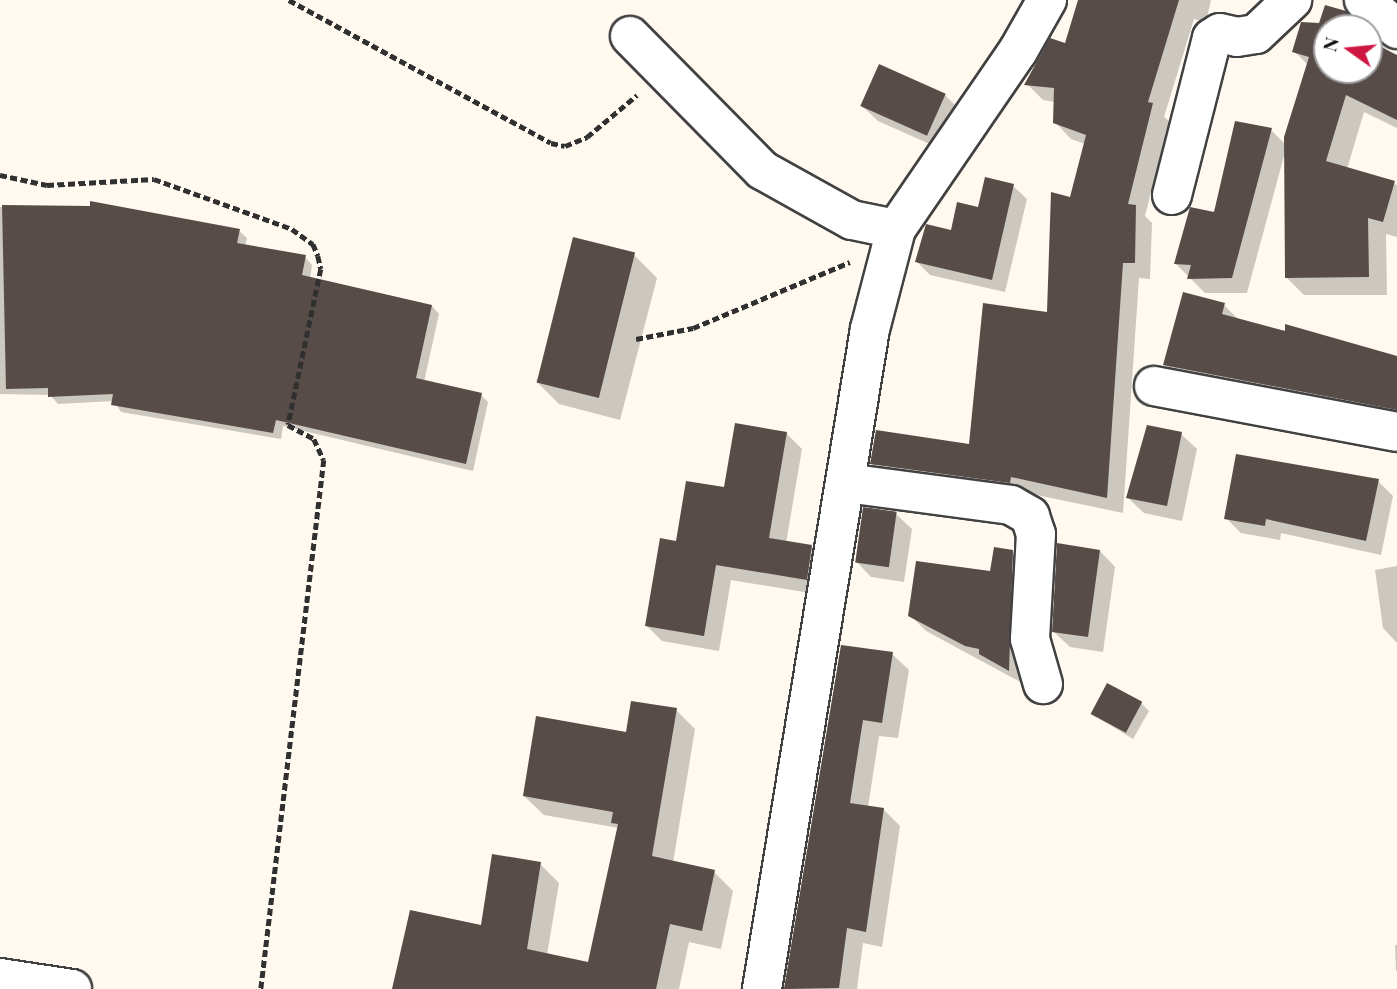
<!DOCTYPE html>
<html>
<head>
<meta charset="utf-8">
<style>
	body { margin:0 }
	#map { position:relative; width:1397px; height:989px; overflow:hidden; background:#fff9ef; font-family:"Playfair Display",serif }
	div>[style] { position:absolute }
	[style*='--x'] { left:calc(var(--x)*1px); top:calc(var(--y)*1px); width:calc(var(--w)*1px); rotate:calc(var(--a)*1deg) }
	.shadow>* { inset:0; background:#0003 }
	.building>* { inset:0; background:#584c49; transform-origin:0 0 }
	.path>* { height:4.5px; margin-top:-2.25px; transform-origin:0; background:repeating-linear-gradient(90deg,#303030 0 7px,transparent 0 10.5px) }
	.roads { filter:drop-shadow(2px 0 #414141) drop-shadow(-2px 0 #414141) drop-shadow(0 2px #414141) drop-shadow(0 -2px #414141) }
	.minor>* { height:38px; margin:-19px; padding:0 19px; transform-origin:19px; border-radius:19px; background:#fff }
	span { translate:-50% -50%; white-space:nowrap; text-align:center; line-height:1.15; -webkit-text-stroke:7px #fff; paint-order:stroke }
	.north { position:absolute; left:1313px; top:14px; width:70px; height:70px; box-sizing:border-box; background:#fff; border:2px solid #9f9f9f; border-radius:50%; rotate:285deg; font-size:19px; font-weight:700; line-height:28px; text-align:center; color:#0e0e0e }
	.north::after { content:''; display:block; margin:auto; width:24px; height:32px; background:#ce1643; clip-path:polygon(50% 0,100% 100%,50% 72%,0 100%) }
</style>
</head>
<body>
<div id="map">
	<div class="shadow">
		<i style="clip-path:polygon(1079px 0,1211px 0,1206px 22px,1194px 19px,1164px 117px,1169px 121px,1145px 216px,1152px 223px,1150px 279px,1139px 278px,1123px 513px,1027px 493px,888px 480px,872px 464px,971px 446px,1049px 314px,1085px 144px,1071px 139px,1055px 122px,1055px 102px,1043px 100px,1027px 84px,1066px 46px)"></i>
		<i style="clip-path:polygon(1302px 23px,1361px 28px,1327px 28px,1327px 70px,1369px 70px,1369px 36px,1397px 57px,1397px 128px,1364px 112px,1347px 169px,1397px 185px,1397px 237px,1386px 234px,1387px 295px,1304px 295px,1286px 277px,1285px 152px,1247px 293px,1205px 293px,1176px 264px,1271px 130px,1286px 145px,1308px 65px,1294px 51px)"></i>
		<i style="clip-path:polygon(945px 95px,961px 111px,943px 150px,878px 121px,862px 106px)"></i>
		<i style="clip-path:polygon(1013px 186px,1027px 199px,1005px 292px,930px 275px,917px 262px)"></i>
		<i style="clip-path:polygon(0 207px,91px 208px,239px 231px,247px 238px,245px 246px,305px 257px,312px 265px,310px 279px,432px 306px,439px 314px,424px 382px,481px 395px,488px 402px,473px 471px,283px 426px,281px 439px,121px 412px,114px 401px,58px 404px,50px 395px,0 394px)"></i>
		<i style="clip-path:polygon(634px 255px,657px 278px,620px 420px,559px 404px,536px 381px)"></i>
		<i style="clip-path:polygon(1224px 305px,1239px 320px,1397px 357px,1397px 421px,1181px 380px,1165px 365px)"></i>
		<i style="clip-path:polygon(786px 433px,802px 449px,786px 543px,812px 547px,827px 563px,822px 595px,731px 580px,719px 651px,662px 641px,647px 626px,677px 543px)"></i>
		<i style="clip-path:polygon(1181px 434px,1197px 449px,1182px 521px,1144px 513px,1128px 498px)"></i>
		<i style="clip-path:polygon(1378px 481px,1393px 496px,1381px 555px,1281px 533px,1280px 540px,1241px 533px,1226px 518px)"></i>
		<i style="clip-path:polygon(896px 514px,912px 529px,904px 582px,871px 577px,856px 561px)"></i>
		<i style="clip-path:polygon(1100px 551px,1115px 567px,1103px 652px,1070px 647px,1054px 632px)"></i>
		<i style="clip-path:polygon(1012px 552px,1028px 567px,1024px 684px,926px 631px,910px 615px,992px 573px)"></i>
		<i style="clip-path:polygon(1397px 566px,1397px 643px,1383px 628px,1375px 570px)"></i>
		<i style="clip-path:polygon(842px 647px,892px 654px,909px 670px,898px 738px,879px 736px,868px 807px,884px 810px,900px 826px,882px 947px,863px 943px,857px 989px,784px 989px)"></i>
		<i style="clip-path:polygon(1141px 703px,1149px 711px,1133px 739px,1092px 714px)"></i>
		<i style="clip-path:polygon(676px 710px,695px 729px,673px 863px,714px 872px,733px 891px,721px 949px,689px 942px,679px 989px,396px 989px,482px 927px,540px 864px,559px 883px,547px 955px,589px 964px,619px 828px,544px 815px,524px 796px,627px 734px)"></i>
		<i style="clip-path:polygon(1395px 945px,1397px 945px,1397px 972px,1396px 970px)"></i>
	</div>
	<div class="building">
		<i style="clip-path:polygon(1078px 0,1179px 0,1148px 102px,1153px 103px,1128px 204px,1136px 205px,1135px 263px,1123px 263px,1107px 498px,1011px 477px,1010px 483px,870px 464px,876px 430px,969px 444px,983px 303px,1047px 312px,1051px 192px,1070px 197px,1086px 135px,1053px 123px,1054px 88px,1024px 85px,1050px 38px,1065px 43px)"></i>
		<i style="clip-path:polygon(1325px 5px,1346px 11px,1363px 28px,1327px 28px,1327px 70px,1369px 70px,1369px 41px,1397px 55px,1397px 120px,1346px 95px,1326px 161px,1395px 181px,1383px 222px,1368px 218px,1369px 277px,1285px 278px,1284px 137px,1309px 57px,1292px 52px,1301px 22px,1319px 23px)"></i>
		<i style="left:879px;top:64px;width:73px;height:46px;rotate:24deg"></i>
		<i style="clip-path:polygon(1235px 121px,1272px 128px,1232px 278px,1187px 279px,1191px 265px,1174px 264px,1190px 207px,1214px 212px)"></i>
		<i style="clip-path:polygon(985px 177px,1014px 184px,992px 280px,915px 262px,926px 224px,951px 230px,957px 202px,978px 207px)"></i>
		<i style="clip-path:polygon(90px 201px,240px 229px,237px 243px,306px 255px,302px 275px,432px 305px,416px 378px,482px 393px,466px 464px,276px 420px,273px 433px,111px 405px,113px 394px,48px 397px,48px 388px,6px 389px,2px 205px,90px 206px)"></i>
		<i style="left:573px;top:237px;width:64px;height:150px;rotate:14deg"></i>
		<i style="clip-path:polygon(1183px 292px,1225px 303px,1222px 314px,1285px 331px,1285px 324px,1397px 356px,1397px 410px,1163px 365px)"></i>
		<i style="clip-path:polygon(735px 423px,787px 432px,769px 538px,812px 545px,807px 580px,716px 565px,704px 636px,645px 626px,660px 538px,676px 541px,686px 481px,724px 487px)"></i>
		<i style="clip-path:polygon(1147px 425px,1182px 432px,1167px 506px,1126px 498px)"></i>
		<i style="clip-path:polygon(1236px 454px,1379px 479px,1366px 541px,1266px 519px,1265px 526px,1224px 519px)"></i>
		<i style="left:863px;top:507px;width:34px;height:56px;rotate:8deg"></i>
		<i style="clip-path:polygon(1057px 543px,1100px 550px,1088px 637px,1052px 632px)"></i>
		<i style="clip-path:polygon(994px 547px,1013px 550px,1009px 671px,979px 654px,979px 649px,965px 646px,908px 616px,916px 561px,990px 571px)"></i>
		<i style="clip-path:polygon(841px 645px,893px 652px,882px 723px,863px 720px,850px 803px,884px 808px,866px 932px,847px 928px,839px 988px,784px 989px)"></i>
		<i style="left:1107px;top:683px;width:40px;height:35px;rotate:28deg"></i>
		<i style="clip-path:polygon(631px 701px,677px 708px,652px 856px,715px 870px,702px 931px,670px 924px,656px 989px,392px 989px,410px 910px,481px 925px,492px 854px,541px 862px,527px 949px,588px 962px,618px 824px,611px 823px,613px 812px,523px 796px,536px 716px,626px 732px)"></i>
	</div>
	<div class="path">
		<i style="--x:289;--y:0;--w:298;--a:28.6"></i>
		<i style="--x:551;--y:143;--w:14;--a:12"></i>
		<i style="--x:565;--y:146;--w:24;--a:-22"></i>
		<i style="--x:587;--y:137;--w:65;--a:-40"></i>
		<i style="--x:0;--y:175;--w:48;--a:12"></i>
		<i style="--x:47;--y:185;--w:107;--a:-3.2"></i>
		<i style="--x:154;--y:179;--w:147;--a:19.9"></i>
		<i style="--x:292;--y:229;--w:26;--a:36"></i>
		<i style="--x:313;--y:244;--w:13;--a:67"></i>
		<i style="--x:318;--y:256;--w:13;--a:77"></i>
		<i style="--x:321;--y:269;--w:159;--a:101.9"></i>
		<i style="--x:288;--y:425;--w:30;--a:28"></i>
		<i style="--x:314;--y:439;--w:23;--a:65"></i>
		<i style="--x:324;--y:460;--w:533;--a:96.79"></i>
		<i style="--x:636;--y:339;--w:58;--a:-10.9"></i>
		<i style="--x:693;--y:328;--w:170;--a:-22.8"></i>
	</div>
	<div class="roads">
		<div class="minor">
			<i style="--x:1364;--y:0;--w:44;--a:41.3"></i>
			<i style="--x:630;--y:36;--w:188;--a:45.4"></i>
			<i style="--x:762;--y:170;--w:103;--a:29.1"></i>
			<i style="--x:852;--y:220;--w:45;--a:11.6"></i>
			<i style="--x:1172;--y:195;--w:162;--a:-75.7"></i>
			<i style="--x:1212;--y:38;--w:9;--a:-32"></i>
			<i style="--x:1220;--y:33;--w:17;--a:13"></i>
			<i style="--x:1237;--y:37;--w:19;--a:-9"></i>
			<i style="--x:1256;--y:34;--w:50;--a:-43.4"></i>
			<i style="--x:1154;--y:386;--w:247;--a:10.7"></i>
			<i style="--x:846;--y:483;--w:166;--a:7.6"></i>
			<i style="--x:1011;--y:505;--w:22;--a:30"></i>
			<i style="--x:1030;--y:516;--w:19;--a:72"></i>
			<i style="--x:1036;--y:534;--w:105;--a:93.3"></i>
			<i style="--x:1030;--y:639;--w:47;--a:73.9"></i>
			<i style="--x:0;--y:978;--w:73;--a:8.7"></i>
			<i style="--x:762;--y:989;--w:669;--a:-80.71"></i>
			<i style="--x:870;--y:329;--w:103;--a:-75.4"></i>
			<i style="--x:896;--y:229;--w:216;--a:-55.6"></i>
			<i style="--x:1018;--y:51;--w:59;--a:-60.4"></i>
		</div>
	</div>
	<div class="north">N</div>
</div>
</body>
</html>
